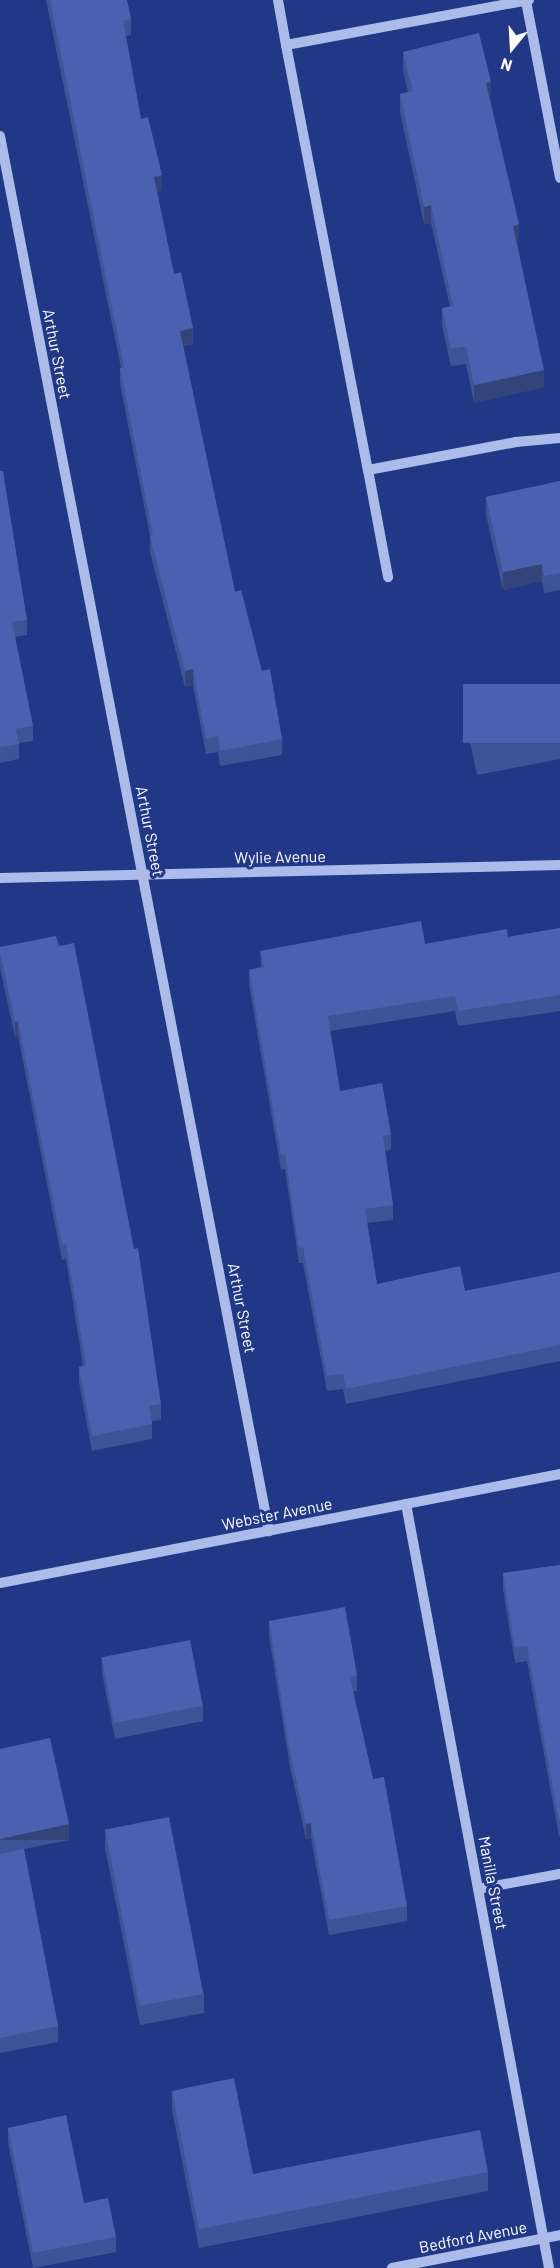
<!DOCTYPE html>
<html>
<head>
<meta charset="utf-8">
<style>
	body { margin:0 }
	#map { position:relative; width:560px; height:2268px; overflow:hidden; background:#223887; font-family:Barlow,sans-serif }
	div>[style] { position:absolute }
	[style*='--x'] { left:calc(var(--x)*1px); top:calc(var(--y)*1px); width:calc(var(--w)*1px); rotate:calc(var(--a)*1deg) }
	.minor>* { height:10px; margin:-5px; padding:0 5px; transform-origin:5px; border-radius:5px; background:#acbbea }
	.wall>* { inset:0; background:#405396 }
	.shaded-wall>* { inset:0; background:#34447a; transform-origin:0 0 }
	.building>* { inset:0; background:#4b61af; transform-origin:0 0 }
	span { translate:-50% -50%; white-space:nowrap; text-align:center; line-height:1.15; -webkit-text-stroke:6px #223887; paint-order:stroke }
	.street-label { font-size:16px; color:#fff }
	.north { position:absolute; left:482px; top:18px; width:60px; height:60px; -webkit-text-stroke:4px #223887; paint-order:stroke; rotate:198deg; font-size:16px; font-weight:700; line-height:24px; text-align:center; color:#fff }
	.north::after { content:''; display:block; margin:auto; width:21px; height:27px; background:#fff; clip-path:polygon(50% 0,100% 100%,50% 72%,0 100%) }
</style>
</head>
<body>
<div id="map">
	<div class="minor">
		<i style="--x:278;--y:0;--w:46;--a:79.9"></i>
		<i style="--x:529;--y:0;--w:247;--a:169.5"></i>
		<i style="--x:286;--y:45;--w:433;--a:79.1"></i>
		<i style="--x:368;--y:470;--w:151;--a:-10.7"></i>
		<i style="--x:516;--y:442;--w:44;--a:-5.2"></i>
		<i style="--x:526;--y:1;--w:180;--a:79.1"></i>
		<i style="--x:0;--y:136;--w:1421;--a:79.09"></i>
		<i style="--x:368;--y:470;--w:109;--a:79.4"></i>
		<i style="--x:0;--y:878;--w:560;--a:-1.33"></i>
		<i style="--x:406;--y:1504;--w:777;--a:79.4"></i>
		<i style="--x:0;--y:1583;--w:571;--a:-11.01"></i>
		<i style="--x:478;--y:1889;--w:83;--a:-10.4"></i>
		<i style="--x:392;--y:2268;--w:171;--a:-11.1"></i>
	</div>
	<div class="wall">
		<i style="clip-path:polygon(46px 0,127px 0,131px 19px,131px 35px,126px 36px,141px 119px,162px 190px,157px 192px,174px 274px,193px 344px,183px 346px,235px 592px,262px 671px,282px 739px,282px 755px,220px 766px,218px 752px,206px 754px,193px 685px,185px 687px,150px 552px,150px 536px,120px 384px,120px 368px,121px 368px)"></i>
		<i style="clip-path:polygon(403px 52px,491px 99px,490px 99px,519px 242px,517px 242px,544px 387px,474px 403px,466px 364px,451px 366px,442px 326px,442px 308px,450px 307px,431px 223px,424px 224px,400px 112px,400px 94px,408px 92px,403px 70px)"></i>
		<i style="clip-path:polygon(0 471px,27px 620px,27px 635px,15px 637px,33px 726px,33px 741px,19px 743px,19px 759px,0 763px)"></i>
		<i style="clip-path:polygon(560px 481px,560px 590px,544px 593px,542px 581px,503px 590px,486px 515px,486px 497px)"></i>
		<i style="clip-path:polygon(560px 684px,560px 759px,477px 775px,465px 718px,465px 703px)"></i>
		<i style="clip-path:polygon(560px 928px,560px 1011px,458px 1026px,455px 1011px,330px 1031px,340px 1091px,391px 1134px,391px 1149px,385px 1151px,393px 1205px,393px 1220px,367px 1223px,377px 1284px,465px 1291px,560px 1272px,560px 1361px,346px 1404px,343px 1389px,327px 1391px,303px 1263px,299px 1263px,285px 1169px,281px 1170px,249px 985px,249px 970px,261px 967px,260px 951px,425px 944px,508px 937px)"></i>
		<i style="clip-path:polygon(0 947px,161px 1404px,161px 1420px,152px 1421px,152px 1439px,92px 1451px,79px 1382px,79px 1367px,83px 1366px,66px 1259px,62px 1260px,18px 1036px,15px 1037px,0 968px)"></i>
		<i style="clip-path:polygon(560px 1565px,560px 1836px,559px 1836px,527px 1661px,515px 1663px,503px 1589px,503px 1573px)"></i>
		<i style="clip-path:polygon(269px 1621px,357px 1675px,357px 1691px,353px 1691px,373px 1779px,407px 1906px,407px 1921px,329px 1935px,311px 1838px,306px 1839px,290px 1767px,269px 1636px)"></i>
		<i style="clip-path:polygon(102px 1658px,203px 1706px,203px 1721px,115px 1739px,102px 1673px)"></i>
		<i style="clip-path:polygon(0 1749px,69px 1840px,24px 1849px,58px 2026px,58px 2042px,0 2053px)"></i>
		<i style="clip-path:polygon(105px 1829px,204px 1994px,204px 2013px,140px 2025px,105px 1848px)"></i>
		<i style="clip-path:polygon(172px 2091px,253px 2174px,488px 2172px,488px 2191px,199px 2248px,172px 2110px)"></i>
		<i style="clip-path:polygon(8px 2128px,116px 2237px,116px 2252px,33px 2268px,8px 2143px)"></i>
	</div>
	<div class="shaded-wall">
		<i style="left:491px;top:82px;width:17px;height:5px;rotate:90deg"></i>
		<i style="clip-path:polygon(162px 175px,162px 190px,154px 192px,154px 177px)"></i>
		<i style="clip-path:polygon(431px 205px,431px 223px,424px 224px,424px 207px)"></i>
		<i style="clip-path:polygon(519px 224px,519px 242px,513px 243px,513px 226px)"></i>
		<i style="clip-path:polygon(193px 328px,193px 344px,180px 347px,180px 331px)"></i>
		<i style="clip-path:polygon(544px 370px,544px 387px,474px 403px,474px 385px)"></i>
		<i style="clip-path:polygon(542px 564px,542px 581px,503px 590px,503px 572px)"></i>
		<i style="clip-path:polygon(193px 669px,193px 685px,185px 687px,185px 671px)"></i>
		<i style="left:18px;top:1021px;width:15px;height:3px;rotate:90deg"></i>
		<i style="left:311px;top:1823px;width:15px;height:5px;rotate:90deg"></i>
		<i style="left:69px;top:1824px;width:16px;height:71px;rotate:90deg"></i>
	</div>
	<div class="building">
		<i style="clip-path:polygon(50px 0,127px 0,131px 19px,123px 21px,141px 119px,148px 117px,162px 175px,154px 177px,174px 274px,181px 272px,193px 328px,180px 331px,235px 592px,241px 590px,262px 671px,270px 669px,282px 739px,220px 751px,218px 736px,206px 739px,193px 669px,185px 671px,150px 536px,153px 535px,120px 368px,124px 367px)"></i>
		<i style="clip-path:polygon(479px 33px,491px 82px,486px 83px,519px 224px,513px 226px,544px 370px,474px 385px,466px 346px,451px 349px,442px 308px,453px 306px,431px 205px,424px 207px,400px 94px,413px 91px,403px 52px)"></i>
		<i style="clip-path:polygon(0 471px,3px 471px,27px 620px,12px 622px,33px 726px,16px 729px,19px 744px,0 747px)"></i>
		<i style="clip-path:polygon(560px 481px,560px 573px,544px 576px,542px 564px,503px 572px,486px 497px)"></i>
		<i style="left:560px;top:684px;width:59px;height:97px;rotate:90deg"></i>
		<i style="clip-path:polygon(421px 921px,425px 944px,507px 929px,508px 937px,560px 928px,560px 995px,458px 1011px,455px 996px,328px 1016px,340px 1091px,382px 1083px,391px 1134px,383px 1136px,393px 1205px,365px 1209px,377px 1284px,460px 1266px,465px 1291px,560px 1272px,560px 1345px,346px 1389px,343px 1374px,327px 1376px,303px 1247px,299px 1248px,285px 1154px,281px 1155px,249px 970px,264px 967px,260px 951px)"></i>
		<i style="clip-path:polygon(56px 936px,59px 946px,74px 943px,134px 1249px,138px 1248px,161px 1404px,149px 1406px,152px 1424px,92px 1436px,79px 1367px,86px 1365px,66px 1244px,62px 1245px,18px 1021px,15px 1022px,0 953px,0 947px)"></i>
		<i style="clip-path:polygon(560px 1565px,560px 1820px,559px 1821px,527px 1646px,515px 1648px,503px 1573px)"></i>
		<i style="clip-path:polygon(345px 1607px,357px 1675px,350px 1677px,373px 1779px,384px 1777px,407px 1906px,329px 1920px,311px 1823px,306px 1824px,290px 1752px,269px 1621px)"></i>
		<i style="left:190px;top:1640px;width:67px;height:90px;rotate:79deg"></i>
		<i style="clip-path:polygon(50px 1738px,69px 1824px,0 1839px,0 1749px)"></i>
		<i style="left:169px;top:1817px;width:180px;height:65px;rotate:79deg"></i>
		<i style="clip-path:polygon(24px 1849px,58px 2026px,0 2038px,0 1854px)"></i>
		<i style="clip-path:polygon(234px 2078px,253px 2174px,480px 2130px,488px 2172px,199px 2229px,172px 2091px)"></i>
		<i style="clip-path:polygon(66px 2115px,84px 2203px,108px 2198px,116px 2237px,33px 2253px,8px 2128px)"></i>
	</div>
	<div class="street-label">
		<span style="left:57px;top:354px;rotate:79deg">Arthur Street</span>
		<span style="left:150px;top:831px;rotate:79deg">Arthur Street</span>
		<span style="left:280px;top:857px;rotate:-1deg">Wylie Avenue</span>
		<span style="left:242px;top:1308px;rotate:79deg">Arthur Street</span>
		<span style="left:277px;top:1514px;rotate:-11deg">Webster Avenue</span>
		<span style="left:493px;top:1883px;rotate:79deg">Manilla Street</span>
		<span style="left:473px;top:2237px;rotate:-11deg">Bedford Avenue</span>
	</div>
	<div class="north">N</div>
</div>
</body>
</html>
